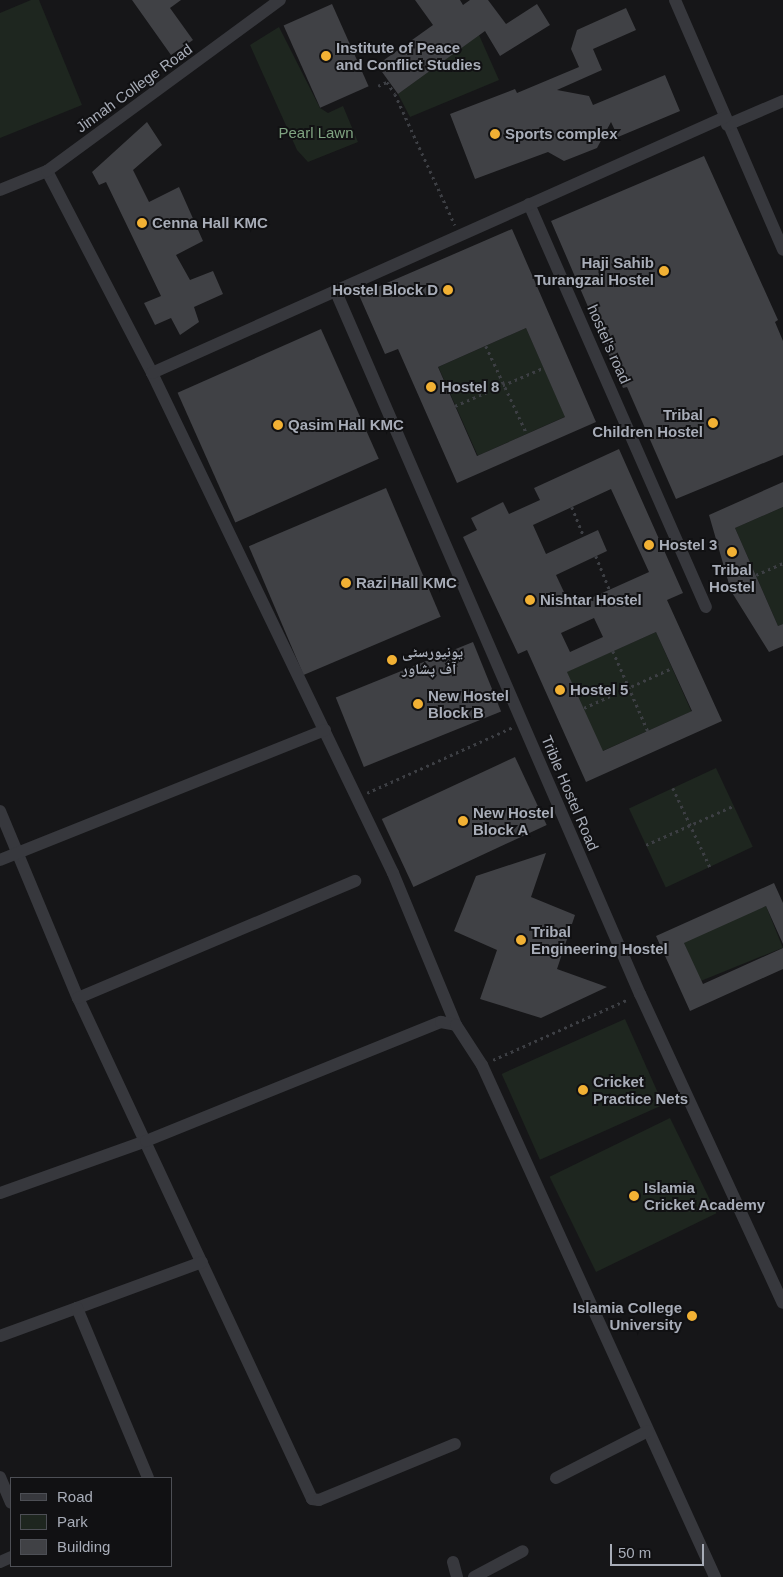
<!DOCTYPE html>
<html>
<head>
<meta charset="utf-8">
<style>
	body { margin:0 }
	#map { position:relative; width:783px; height:1577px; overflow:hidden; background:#161618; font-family:Arial,"Noto Naskh Arabic",sans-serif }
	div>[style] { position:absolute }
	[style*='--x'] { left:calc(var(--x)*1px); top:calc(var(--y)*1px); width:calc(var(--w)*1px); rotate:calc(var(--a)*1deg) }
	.green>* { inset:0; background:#1e261f; transform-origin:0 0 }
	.building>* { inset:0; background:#404145; transform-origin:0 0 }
	.path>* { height:2.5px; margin-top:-1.25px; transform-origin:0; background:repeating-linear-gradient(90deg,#3d3f44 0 2.5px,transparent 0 6.5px) }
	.street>* { height:12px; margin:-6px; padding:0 6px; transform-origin:6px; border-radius:6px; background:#37383d }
	.dots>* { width:14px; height:14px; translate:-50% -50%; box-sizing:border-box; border:2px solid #111113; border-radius:50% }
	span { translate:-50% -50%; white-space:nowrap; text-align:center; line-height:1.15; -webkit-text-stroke:4px #111113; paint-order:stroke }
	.poi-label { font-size:15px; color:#a8adb8; font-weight:700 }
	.left { translate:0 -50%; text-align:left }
	.right { translate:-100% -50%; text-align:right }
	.street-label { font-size:15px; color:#a8adb8 }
	.park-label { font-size:15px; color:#7fa381 }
	.legend { position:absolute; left:10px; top:1477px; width:162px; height:90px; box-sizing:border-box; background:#111113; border:1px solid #4d4f55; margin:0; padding:6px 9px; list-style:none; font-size:15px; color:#a8adb8 }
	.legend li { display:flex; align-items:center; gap:10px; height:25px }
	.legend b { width:25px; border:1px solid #4d4f55 }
	.scale { position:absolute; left:610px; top:1544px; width:94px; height:22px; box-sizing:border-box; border:2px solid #a8adb8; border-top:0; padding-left:6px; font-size:15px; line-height:18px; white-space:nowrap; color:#a8adb8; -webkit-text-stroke:4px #111113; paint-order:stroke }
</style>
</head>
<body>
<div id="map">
	<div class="green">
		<i style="clip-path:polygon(31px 0,39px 0,82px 105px,0 138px,0 13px)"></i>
		<i style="clip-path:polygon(279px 27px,320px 108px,328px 113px,343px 106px,358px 142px,308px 162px,297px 150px,250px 45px)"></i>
		<i style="clip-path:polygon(479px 35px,499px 80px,410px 117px,398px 94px)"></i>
		<i style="left:526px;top:328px;width:97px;height:96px;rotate:66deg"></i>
		<i style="clip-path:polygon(783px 507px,783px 624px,778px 626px,735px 528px)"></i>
		<i style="left:656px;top:632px;width:87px;height:98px;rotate:66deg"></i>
		<i style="left:716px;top:768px;width:87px;height:96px;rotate:65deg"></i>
		<i style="left:766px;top:906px;width:45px;height:90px;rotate:68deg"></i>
		<i style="left:625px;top:1019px;width:94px;height:135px;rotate:66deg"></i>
		<i style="left:670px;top:1118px;width:106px;height:134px;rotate:64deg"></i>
	</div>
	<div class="building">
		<i style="clip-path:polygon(132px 0,181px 0,170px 8px,193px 40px,171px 55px)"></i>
		<i style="clip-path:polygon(415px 0,460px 0,463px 5px,470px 0,488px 0,506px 24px,537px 4px,550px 25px,500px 56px,485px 31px,398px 94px,377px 65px,433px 25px)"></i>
		<i style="left:332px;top:4px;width:90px;height:53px;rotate:66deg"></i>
		<i style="clip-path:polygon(626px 8px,636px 30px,593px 49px,602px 70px,557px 90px,589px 96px,593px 105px,665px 75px,680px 111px,618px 137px,611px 122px,597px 148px,564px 161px,548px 152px,475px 179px,450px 114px,515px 89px,517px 93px,579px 67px,571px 49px,577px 30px)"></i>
		<i style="clip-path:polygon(147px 122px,162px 145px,133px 170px,149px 202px,179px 187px,203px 241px,176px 255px,190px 280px,213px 271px,223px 294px,194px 307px,199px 322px,180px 335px,171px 318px,155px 325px,144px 303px,161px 296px,106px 182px,99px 185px,92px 172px)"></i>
		<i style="clip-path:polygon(704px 156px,778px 320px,775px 322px,783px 341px,783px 455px,676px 499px,627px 387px,623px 388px,551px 221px)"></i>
		<i style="clip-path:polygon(evenodd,512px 229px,596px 422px,457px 483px,398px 349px,385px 354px,359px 295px,512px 229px,526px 328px,565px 417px,477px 456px,438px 367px,526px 328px)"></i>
		<i style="left:321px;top:329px;width:142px;height:157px;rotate:66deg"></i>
		<i style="clip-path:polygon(evenodd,619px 449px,683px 593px,667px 600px,722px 721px,586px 782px,527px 650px,518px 654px,463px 537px,477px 530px,471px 518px,503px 502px,509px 514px,540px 500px,534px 488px,619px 449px,611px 489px,649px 572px,571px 607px,556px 575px,607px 551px,598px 530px,546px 554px,533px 525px,611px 489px,619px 449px,594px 618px,603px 637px,570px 652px,561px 633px,594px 618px,619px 449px,656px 632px,692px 711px,603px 751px,567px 672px,656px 632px)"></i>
		<i style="clip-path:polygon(783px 482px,783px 507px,735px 528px,778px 626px,783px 624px,783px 646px,769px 652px,731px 591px,709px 515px)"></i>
		<i style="left:386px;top:488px;width:140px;height:149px;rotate:67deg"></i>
		<i style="left:473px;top:642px;width:75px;height:148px;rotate:68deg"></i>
		<i style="left:515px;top:757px;width:75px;height:147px;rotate:65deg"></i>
		<i style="clip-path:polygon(546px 853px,531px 897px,575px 915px,557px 969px,607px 987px,541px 1018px,480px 999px,497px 950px,454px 931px,476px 876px)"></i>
		<i style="clip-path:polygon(774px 883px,783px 903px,783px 944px,766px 906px,684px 943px,703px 984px,783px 948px,783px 969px,690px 1011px,656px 936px)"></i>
	</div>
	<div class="path">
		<i style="--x:378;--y:86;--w:10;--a:-24"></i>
		<i style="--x:387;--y:82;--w:14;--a:56"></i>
		<i style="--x:395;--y:94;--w:144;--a:65.4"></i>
		<i style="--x:486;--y:346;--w:97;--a:65"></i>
		<i style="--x:455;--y:406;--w:96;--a:-23.4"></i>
		<i style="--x:572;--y:507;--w:31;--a:68"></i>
		<i style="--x:596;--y:556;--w:37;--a:68"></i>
		<i style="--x:756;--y:575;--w:30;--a:-24"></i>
		<i style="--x:613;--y:651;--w:87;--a:66.4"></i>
		<i style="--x:584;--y:708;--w:97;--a:-24.4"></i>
		<i style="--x:673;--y:788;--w:87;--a:64.9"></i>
		<i style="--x:367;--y:793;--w:160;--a:-24.3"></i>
		<i style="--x:646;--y:845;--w:95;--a:-24.1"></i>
		<i style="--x:493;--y:1060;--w:149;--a:-24.2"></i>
	</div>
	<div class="street">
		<i style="--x:675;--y:0;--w:272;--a:66.6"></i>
		<i style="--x:727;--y:125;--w:61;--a:-23.2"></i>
		<i style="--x:47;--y:171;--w:228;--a:62.5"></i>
		<i style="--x:152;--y:373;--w:555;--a:64.27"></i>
		<i style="--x:393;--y:873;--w:165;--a:67.5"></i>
		<i style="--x:0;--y:190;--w:51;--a:-22"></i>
		<i style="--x:47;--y:171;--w:289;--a:-36.3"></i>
		<i style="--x:529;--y:204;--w:440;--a:66.3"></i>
		<i style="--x:336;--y:292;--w:765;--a:66.59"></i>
		<i style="--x:640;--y:994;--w:340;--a:65.2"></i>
		<i style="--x:152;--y:373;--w:628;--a:-24.07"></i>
		<i style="--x:0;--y:811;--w:203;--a:67.4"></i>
		<i style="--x:78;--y:998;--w:553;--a:64.96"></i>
		<i style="--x:312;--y:1499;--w:7;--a:8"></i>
		<i style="--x:319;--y:1500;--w:147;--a:-22.4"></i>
		<i style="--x:0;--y:860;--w:350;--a:-21.8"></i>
		<i style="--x:78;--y:998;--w:301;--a:-22.9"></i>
		<i style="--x:0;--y:1193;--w:155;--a:-19.6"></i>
		<i style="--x:146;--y:1141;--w:318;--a:-22"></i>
		<i style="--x:441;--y:1022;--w:15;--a:11"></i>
		<i style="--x:456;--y:1025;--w:48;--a:57"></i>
		<i style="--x:482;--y:1065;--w:563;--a:65.53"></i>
		<i style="--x:77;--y:1308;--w:133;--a:-20.2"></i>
		<i style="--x:0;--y:1336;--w:82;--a:-20"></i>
		<i style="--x:77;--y:1308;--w:184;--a:67.3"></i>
		<i style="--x:0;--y:1477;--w:28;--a:67"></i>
		<i style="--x:556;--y:1478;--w:103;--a:-27.1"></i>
		<i style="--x:0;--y:1562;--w:12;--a:-24"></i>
		<i style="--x:453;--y:1562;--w:16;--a:75"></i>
		<i style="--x:474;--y:1577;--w:55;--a:-28"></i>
	</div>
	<div class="dots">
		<i style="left:326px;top:56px;background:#f2b134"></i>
		<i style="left:495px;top:134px;background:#f2b134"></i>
		<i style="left:142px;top:223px;background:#f2b134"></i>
		<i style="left:664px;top:271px;background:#f2b134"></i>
		<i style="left:448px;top:290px;background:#f2b134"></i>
		<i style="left:431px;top:387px;background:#f2b134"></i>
		<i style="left:713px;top:423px;background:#f2b134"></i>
		<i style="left:278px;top:425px;background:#f2b134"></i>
		<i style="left:649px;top:545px;background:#f2b134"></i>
		<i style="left:732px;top:552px;background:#f2b134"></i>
		<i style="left:346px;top:583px;background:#f2b134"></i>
		<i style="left:530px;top:600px;background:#f2b134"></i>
		<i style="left:392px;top:660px;background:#f2b134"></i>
		<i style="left:560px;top:690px;background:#f2b134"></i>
		<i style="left:418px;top:704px;background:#f2b134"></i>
		<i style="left:463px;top:821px;background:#f2b134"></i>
		<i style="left:521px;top:940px;background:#f2b134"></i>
		<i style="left:583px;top:1090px;background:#f2b134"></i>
		<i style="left:634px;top:1196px;background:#f2b134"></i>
		<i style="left:692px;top:1316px;background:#f2b134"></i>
	</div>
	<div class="poi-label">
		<span class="left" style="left:336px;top:56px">Institute of Peace<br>and Conflict Studies</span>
		<span class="left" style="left:505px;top:134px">Sports complex</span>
		<span class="left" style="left:152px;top:223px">Cenna Hall KMC</span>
		<span class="right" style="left:654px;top:271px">Haji Sahib<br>Turangzai Hostel</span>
		<span class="right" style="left:438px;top:290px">Hostel Block D</span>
		<span class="left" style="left:441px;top:387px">Hostel 8</span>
		<span class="right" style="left:703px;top:423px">Tribal<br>Children Hostel</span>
		<span class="left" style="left:288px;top:425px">Qasim Hall KMC</span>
		<span class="left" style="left:659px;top:545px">Hostel 3</span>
		<span style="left:732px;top:578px">Tribal<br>Hostel</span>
		<span class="left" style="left:356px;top:583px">Razi Hall KMC</span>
		<span class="left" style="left:540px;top:600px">Nishtar Hostel</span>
		<span class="left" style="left:402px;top:660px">یونیورسٹی<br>آف پشاور</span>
		<span class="left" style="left:570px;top:690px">Hostel 5</span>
		<span class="left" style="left:428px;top:704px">New Hostel<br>Block B</span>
		<span class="left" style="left:473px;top:821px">New Hostel<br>Block A</span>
		<span class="left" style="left:531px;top:940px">Tribal<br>Engineering Hostel</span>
		<span class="left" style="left:593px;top:1090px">Cricket<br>Practice Nets</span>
		<span class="left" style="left:644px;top:1196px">Islamia<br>Cricket Academy</span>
		<span class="right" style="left:682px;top:1316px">Islamia College<br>University</span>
	</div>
	<div class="street-label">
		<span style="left:134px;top:88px;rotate:-36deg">Jinnah College Road</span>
		<span style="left:609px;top:344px;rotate:66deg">hostel's road</span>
		<span style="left:570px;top:793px;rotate:67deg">Trible Hostel Road</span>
	</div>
	<div class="park-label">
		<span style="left:316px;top:133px">Pearl Lawn</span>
	</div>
	<ul class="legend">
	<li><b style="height:6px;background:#37383d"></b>Road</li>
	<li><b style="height:14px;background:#1e261f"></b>Park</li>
	<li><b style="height:14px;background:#404145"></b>Building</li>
	</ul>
	<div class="scale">50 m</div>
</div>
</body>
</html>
